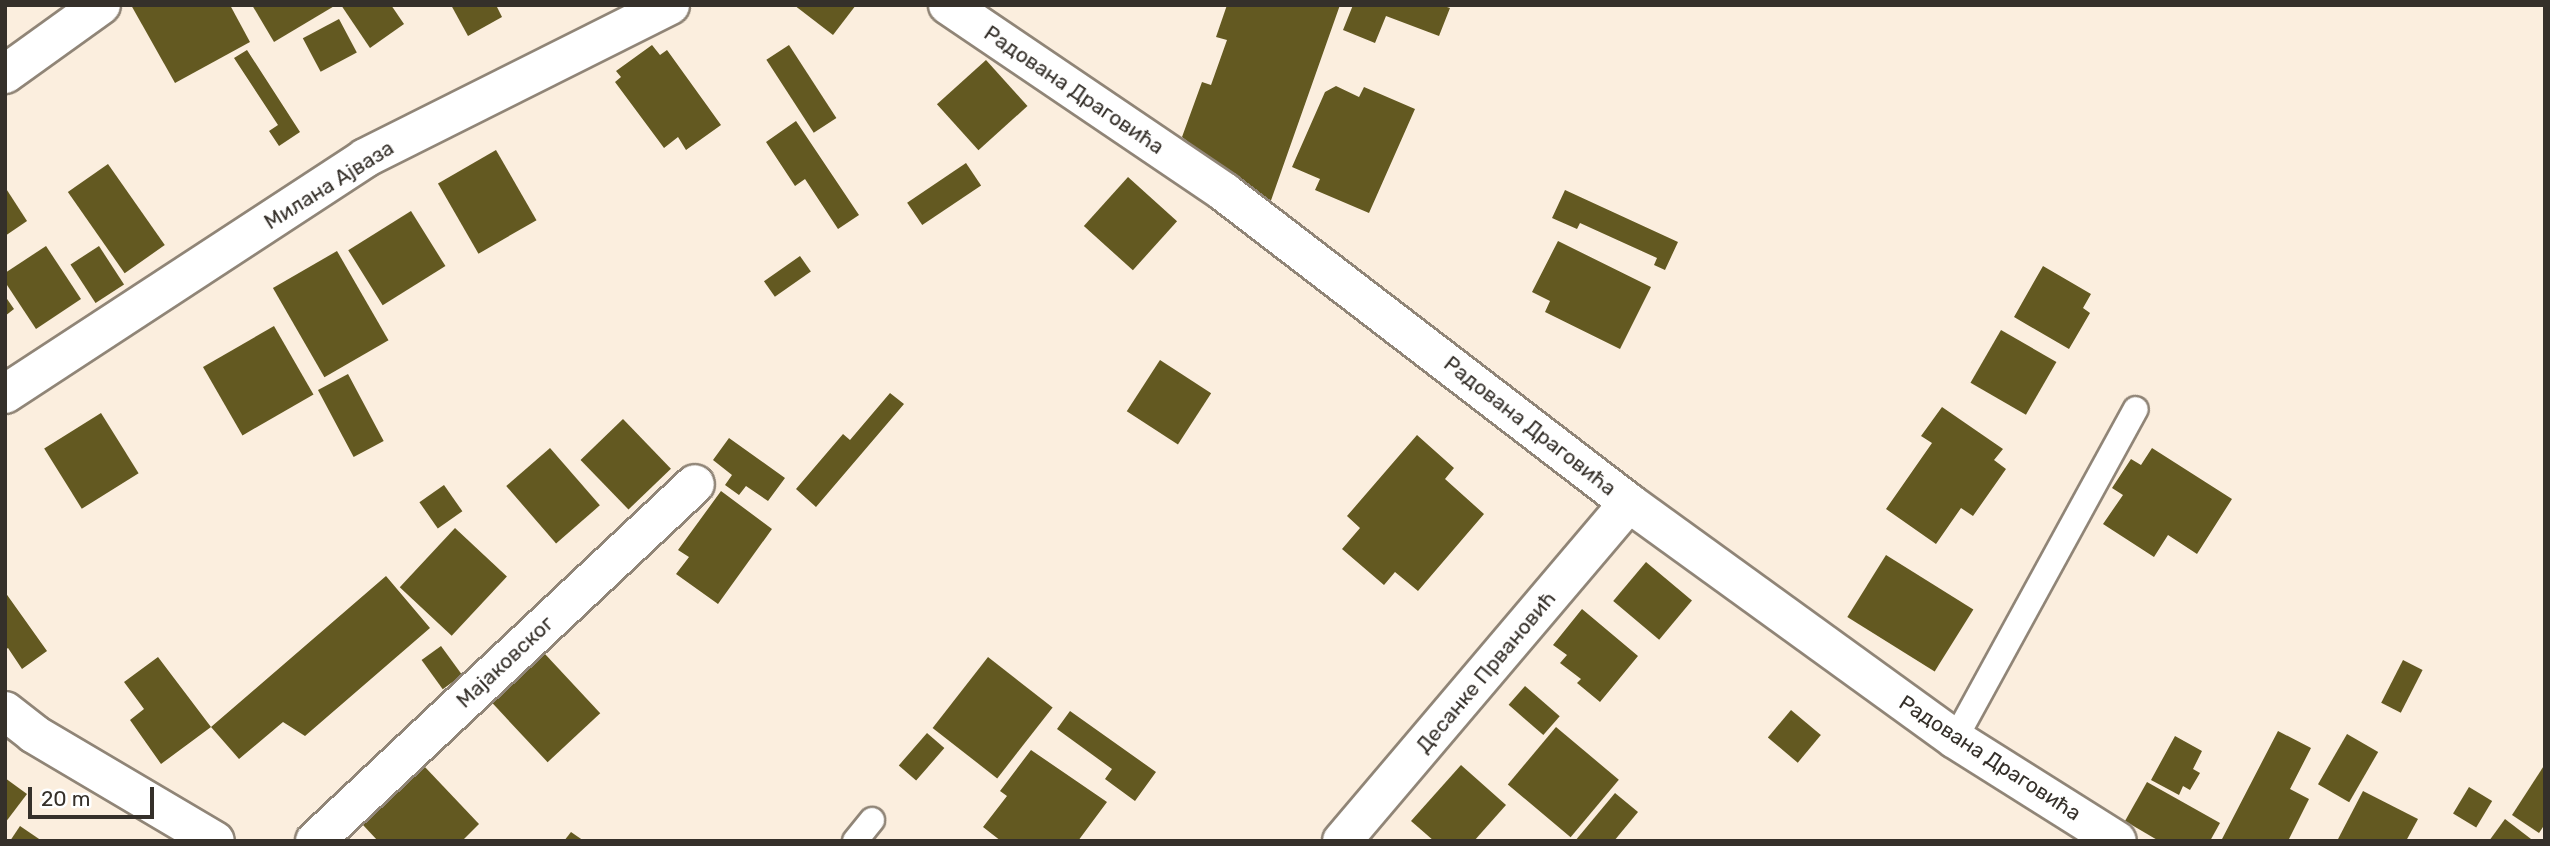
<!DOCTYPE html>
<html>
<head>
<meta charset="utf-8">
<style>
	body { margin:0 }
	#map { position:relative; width:2550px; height:846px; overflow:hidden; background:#fbeede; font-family:Rubik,sans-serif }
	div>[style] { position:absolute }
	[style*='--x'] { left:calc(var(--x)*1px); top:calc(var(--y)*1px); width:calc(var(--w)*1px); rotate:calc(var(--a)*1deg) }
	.building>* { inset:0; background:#635921; transform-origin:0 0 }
	.roads { filter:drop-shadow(2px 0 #908577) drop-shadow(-2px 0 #908577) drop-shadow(0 2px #908577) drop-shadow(0 -2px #908577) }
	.service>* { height:24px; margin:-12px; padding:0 12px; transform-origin:12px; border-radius:12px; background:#fff }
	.minor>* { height:38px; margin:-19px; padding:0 19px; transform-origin:19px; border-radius:19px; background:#fff }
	span { translate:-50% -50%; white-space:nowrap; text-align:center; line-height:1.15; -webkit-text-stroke:7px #fff; paint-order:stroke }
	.street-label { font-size:21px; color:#35302a }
	.frame { position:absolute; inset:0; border:7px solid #35302a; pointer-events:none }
	.scale { position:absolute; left:28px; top:787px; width:126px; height:32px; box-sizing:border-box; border:4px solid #35302a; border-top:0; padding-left:9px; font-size:21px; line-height:24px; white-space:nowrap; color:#35302a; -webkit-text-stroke:5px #fff; paint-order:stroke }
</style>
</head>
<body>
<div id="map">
	<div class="building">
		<i style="clip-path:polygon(131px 5px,230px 5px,250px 42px,175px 83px)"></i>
		<i style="clip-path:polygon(252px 5px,336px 5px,274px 42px)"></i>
		<i style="clip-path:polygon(341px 5px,391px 5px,404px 24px,370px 48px)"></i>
		<i style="clip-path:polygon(451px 5px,496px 5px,502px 17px,468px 36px)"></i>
		<i style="clip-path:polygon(794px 5px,856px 5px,833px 35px)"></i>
		<i style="clip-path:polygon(1227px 5px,1340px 5px,1269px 206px,1182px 137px,1202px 82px,1211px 85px,1227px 40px,1216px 37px)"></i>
		<i style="clip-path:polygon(1353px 5px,1441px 5px,1450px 8px,1439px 36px,1386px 16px,1375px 43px,1343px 30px)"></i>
		<i style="left:339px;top:19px;width:38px;height:41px;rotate:62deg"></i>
		<i style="clip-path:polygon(652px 45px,660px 55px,667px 50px,721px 125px,686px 150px,678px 137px,664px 148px,615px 82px,621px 77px,616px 71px)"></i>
		<i style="left:789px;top:45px;width:87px;height:27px;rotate:57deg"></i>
		<i style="clip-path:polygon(247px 50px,300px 132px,279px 146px,269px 131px,278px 125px,234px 58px)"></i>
		<i style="left:986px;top:60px;width:62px;height:66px;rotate:48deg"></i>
		<i style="clip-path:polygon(1336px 86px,1359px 97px,1364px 87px,1415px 109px,1369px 213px,1315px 190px,1320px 179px,1292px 167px,1325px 92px)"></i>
		<i style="clip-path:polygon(796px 121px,859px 215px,838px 229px,805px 179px,795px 186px,766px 142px)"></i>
		<i style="left:496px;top:150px;width:81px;height:67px;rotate:60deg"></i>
		<i style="left:966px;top:163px;width:27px;height:71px;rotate:56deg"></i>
		<i style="left:108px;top:164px;width:99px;height:49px;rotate:55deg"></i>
		<i style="left:1128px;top:177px;width:66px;height:66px;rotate:42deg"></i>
		<i style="clip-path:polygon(5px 187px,27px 221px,5px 236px)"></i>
		<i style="clip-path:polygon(1565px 190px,1678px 242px,1665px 270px,1654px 265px,1657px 258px,1580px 223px,1577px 229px,1552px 218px)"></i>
		<i style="left:411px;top:211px;width:65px;height:74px;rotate:58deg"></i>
		<i style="clip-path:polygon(1558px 241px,1651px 287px,1620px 349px,1545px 312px,1550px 301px,1532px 292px)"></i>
		<i style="clip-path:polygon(46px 246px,81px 299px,36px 329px,5px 282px,5px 273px)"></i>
		<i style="left:99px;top:246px;width:46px;height:34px;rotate:57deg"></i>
		<i style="left:337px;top:251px;width:103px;height:74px;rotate:60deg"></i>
		<i style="left:800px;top:256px;width:19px;height:44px;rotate:55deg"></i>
		<i style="clip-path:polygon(2043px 266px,2091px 294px,2083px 308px,2090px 313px,2069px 349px,2014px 317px)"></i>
		<i style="clip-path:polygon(5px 296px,14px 309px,5px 316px)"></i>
		<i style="left:274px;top:326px;width:79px;height:82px;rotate:60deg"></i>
		<i style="left:2001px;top:330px;width:64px;height:61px;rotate:30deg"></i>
		<i style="left:1160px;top:360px;width:61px;height:61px;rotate:33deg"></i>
		<i style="left:348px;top:374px;width:76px;height:34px;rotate:62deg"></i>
		<i style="clip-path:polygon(890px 393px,904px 404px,816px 507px,796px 489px,843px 434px,850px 440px)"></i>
		<i style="clip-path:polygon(1942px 407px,2003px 449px,1994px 460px,2006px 469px,1973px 516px,1961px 508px,1936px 544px,1886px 509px,1932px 443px,1921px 436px)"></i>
		<i style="left:101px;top:413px;width:71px;height:67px;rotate:58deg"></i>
		<i style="left:623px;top:419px;width:69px;height:59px;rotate:46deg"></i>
		<i style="clip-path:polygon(1417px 435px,1454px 468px,1445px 479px,1484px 514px,1418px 591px,1395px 572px,1384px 585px,1342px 549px,1360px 528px,1347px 516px)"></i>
		<i style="clip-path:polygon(729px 438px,785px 478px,768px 501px,746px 486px,739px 495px,725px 485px,732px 475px,713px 460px)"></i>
		<i style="left:550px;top:448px;width:76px;height:58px;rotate:49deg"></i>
		<i style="clip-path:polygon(2152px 448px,2232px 499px,2197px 554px,2168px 535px,2154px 557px,2103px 524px,2123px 495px,2112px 488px,2131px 459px,2141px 465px)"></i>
		<i style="left:444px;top:485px;width:32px;height:30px;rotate:55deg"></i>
		<i style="clip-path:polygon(721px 491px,772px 529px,718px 604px,676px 574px,689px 557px,678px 550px)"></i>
		<i style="left:455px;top:528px;width:71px;height:81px;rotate:43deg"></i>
		<i style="left:1886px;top:555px;width:103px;height:73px;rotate:32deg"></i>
		<i style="left:1646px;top:562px;width:60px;height:51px;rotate:40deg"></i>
		<i style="clip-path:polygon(386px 576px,430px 628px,305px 736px,283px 722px,239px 759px,211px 727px,161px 764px,130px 720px,144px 709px,124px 682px,158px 657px,211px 727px)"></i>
		<i style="clip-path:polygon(5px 592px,47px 651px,22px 669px,8px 648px,5px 650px)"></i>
		<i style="clip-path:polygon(1582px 609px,1638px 656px,1600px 702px,1577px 683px,1581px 679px,1560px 663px,1567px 655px,1553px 645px)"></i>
		<i style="left:441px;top:646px;width:36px;height:24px;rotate:54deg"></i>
		<i style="left:545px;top:654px;width:81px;height:72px;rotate:47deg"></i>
		<i style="left:988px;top:657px;width:82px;height:90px;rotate:38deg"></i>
		<i style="left:2403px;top:660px;width:22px;height:48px;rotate:27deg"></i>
		<i style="left:1525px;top:686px;width:46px;height:25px;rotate:41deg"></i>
		<i style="left:1791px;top:710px;width:39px;height:36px;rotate:40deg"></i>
		<i style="clip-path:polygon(1070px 711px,1156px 772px,1135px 801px,1105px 779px,1112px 769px,1057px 729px)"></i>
		<i style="left:1556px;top:727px;width:82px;height:75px;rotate:40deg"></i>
		<i style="clip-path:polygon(2278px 731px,2311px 748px,2290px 789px,2309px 799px,2288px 841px,2221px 841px)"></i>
		<i style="left:927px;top:733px;width:23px;height:43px;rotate:41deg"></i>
		<i style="left:2347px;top:734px;width:36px;height:58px;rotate:30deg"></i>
		<i style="clip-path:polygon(2175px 736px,2202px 751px,2193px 769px,2200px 773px,2190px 790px,2183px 786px,2179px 795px,2151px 780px)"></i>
		<i style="clip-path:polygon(1031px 750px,1107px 802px,1078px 841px,1001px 841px,983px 827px,1007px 796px,1000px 791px)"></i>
		<i style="clip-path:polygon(2545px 764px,2545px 824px,2539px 833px,2512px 815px)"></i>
		<i style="clip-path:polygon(1461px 765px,1506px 805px,1474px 841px,1434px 841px,1411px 821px)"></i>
		<i style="clip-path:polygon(424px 766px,479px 824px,462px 841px,378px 841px,363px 825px)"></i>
		<i style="clip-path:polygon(5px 778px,27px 794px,5px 823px)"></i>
		<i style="clip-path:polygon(2147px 782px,2220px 823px,2210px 841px,2159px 841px,2125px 821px)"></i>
		<i style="left:2469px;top:787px;width:27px;height:31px;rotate:31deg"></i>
		<i style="clip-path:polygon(2363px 791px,2418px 819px,2406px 841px,2337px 841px)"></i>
		<i style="clip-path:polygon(1615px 793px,1638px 812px,1614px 841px,1575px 841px)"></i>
		<i style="clip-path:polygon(2505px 819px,2531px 839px,2529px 841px,2489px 841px)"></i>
		<i style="clip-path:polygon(20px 826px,42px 841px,10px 841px)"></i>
		<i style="clip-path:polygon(571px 832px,584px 841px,564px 841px)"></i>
	</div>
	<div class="roads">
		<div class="service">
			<i style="--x:1955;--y:739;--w:376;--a:-61.3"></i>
			<i style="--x:855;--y:841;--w:27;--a:-51"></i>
		</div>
		<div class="minor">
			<i style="--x:948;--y:5;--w:333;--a:34.1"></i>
			<i style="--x:1224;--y:192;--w:511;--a:37.52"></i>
			<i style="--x:1629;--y:503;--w:402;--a:35.9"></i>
			<i style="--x:1955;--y:739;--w:191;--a:32.2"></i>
			<i style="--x:5;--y:74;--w:118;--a:-35.7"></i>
			<i style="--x:5;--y:394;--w:430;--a:-33.2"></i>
			<i style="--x:365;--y:158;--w:341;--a:-26.6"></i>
			<i style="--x:5;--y:711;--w:37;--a:38"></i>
			<i style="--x:34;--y:734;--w:210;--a:30.6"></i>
			<i style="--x:315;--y:841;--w:521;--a:-43.21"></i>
			<i style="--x:1342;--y:841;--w:443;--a:-49.7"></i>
		</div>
	</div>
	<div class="street-label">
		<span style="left:1074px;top:90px;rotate:34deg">Радована Драговића</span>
		<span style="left:329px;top:185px;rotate:-32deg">Милана Ајваза</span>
		<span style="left:1530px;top:426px;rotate:38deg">Радована Драговића</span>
		<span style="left:505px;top:662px;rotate:-43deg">Мајаковског</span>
		<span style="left:1486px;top:672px;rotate:-50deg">Десанке Првановић</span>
		<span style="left:1990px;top:758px;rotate:33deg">Радована Драговића</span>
	</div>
	<div class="frame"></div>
	<div class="scale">20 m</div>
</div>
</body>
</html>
